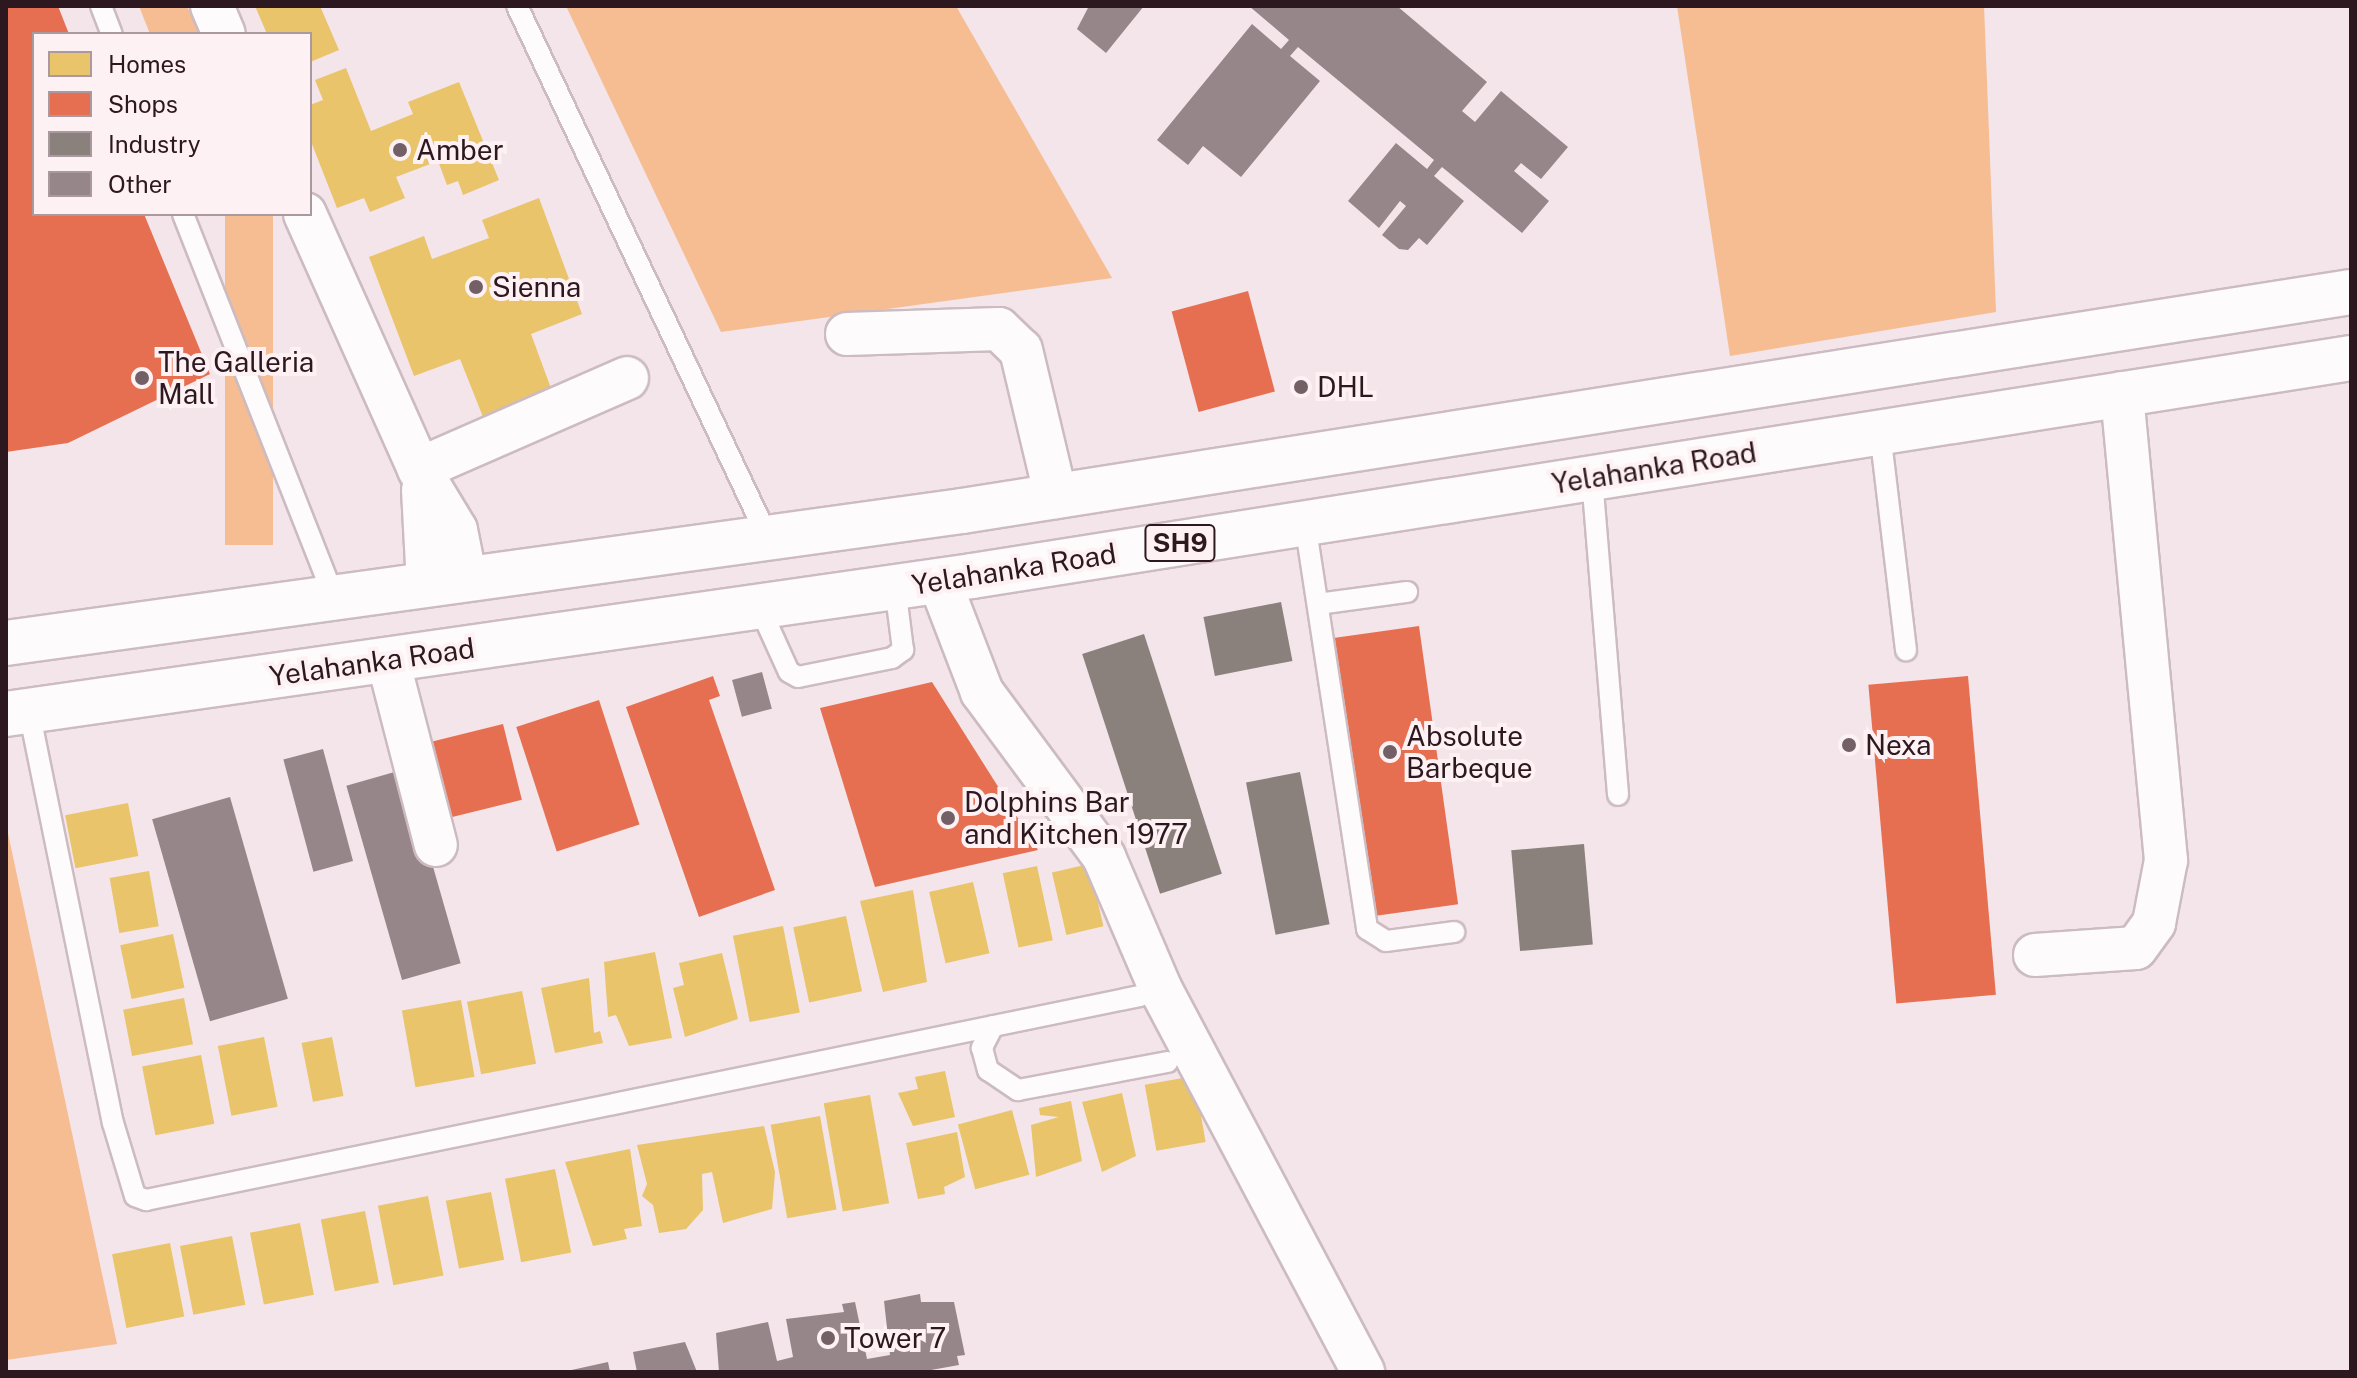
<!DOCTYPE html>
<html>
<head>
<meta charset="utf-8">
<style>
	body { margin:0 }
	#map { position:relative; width:2357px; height:1378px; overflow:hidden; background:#f3e5e9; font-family:"Public Sans",sans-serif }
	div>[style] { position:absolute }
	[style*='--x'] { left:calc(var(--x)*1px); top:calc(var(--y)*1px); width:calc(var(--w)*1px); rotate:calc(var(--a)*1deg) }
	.green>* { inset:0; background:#f6bc92; transform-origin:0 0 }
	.homes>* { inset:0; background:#e9c46a; transform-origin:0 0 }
	.shops>* { inset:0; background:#e76f51; transform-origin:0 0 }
	.industry>* { inset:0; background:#8a817c; transform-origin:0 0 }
	.building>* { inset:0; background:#978689; transform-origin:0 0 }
	.roads { filter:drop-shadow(2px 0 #ccbbc1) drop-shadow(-2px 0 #ccbbc1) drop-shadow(0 2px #ccbbc1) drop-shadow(0 -2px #ccbbc1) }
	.lane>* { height:20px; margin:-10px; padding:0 10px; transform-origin:10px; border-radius:10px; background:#fdfbfc }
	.street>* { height:42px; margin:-21px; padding:0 21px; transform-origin:21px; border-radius:21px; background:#fdfbfc }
	.primary>* { height:44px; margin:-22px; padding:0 22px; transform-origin:22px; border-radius:22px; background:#fdfbfc }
	.dots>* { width:22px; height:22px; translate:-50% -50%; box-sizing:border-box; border:4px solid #fef1f4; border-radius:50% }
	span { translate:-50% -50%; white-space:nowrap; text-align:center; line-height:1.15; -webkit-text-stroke:8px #fef1f4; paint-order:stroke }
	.shield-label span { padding:2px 6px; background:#fef1f4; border:2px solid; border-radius:6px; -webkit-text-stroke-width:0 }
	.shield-label { font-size:26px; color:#2d181f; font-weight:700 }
	.poi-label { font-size:28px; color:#2d181f }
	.left { translate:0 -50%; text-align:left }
	.street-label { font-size:28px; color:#2d181f }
	.frame { position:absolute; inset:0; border:8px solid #2d181f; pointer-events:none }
	.legend { position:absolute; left:32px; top:32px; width:280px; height:184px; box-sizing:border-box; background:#fef1f4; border:2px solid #aa9a9f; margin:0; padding:10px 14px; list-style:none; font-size:24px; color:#2d181f }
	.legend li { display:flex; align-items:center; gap:16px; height:40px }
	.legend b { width:40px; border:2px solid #aa9a9f }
</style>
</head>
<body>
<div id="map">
	<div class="green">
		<i style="clip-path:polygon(139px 6px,187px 6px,199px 34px,150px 34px)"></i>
		<i style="clip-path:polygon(566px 6px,956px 6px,1112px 278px,721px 332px)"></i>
		<i style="clip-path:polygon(1677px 6px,1984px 6px,1996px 312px,1730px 356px)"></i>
		<i style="left:225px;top:214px;width:48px;height:331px"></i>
		<i style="clip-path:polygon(6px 824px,117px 1344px,6px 1360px)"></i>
	</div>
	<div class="homes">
		<i style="clip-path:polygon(255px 6px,320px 6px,339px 50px,310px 62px,310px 34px,267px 34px)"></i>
		<i style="clip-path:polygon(346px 68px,371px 131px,413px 114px,408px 102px,459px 82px,499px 180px,463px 195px,458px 181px,447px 185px,438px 161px,396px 177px,405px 198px,370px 212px,364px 198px,337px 208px,310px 139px,310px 105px,323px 100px,315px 80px)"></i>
		<i style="clip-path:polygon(539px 198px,582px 314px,531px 334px,552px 391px,483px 417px,460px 359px,414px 376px,369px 257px,424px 236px,432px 259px,489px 238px,482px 220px)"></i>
		<i style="left:128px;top:803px;width:54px;height:64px;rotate:79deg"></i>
		<i style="left:1089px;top:864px;width:64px;height:38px;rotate:77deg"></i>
		<i style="left:1037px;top:866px;width:76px;height:35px;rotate:78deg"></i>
		<i style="left:149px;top:871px;width:56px;height:40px;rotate:80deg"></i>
		<i style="left:973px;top:882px;width:73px;height:45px;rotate:77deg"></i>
		<i style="clip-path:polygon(913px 890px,927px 982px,883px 992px,860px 901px)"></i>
		<i style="left:846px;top:916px;width:77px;height:54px;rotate:78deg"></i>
		<i style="left:783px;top:926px;width:88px;height:51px;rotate:79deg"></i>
		<i style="left:173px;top:934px;width:55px;height:54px;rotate:78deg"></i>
		<i style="clip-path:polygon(655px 952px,672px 1038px,629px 1046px,616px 1015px,608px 1017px,604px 962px)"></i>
		<i style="clip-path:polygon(722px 953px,738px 1019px,685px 1037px,673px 988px,684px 985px,679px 963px)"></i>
		<i style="clip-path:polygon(589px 978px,594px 1033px,600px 1031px,603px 1043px,555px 1053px,541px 988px)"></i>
		<i style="left:522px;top:991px;width:74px;height:56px;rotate:79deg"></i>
		<i style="left:184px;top:998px;width:47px;height:62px;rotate:79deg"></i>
		<i style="left:461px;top:1000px;width:78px;height:60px;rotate:80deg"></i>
		<i style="left:264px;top:1037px;width:71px;height:47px;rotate:79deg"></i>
		<i style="left:332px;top:1037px;width:60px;height:31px;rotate:79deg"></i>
		<i style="left:201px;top:1055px;width:70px;height:60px;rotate:79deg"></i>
		<i style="clip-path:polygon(945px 1071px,955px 1117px,913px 1126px,898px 1093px,918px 1089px,915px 1077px)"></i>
		<i style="left:1194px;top:1076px;width:67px;height:50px;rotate:80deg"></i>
		<i style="clip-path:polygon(1122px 1093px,1136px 1156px,1102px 1172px,1082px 1102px)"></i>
		<i style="left:870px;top:1095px;width:110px;height:47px;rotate:80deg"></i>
		<i style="clip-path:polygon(1071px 1101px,1082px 1161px,1036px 1177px,1031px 1125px,1059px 1117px,1040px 1115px,1039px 1108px)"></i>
		<i style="left:1012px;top:1110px;width:67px;height:56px;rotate:75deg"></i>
		<i style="left:820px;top:1116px;width:95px;height:50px;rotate:80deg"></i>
		<i style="clip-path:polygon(764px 1126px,775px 1172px,772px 1209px,723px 1223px,712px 1172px,702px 1174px,703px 1210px,686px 1229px,659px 1233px,653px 1205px,642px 1196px,647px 1184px,637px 1145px)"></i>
		<i style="clip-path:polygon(957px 1132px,965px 1177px,944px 1187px,945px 1194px,918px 1199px,906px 1143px)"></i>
		<i style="clip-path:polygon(630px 1149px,642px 1226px,624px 1229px,627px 1239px,593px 1246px,565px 1162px)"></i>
		<i style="left:555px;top:1169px;width:85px;height:51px;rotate:79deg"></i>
		<i style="left:491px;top:1192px;width:69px;height:46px;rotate:79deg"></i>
		<i style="left:428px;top:1196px;width:81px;height:51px;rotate:79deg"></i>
		<i style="left:365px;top:1211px;width:73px;height:45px;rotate:79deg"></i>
		<i style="left:300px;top:1223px;width:73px;height:51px;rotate:79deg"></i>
		<i style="left:232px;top:1236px;width:70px;height:53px;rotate:79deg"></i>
		<i style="left:170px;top:1243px;width:75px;height:59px;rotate:79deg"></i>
	</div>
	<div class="shops">
		<i style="clip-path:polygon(6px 6px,58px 6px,69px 34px,34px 34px,34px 214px,144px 214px,210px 374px,68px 443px,6px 452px)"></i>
		<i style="left:1248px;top:291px;width:104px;height:79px;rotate:75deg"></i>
		<i style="left:1419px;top:626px;width:281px;height:88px;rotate:82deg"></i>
		<i style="clip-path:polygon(713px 676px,720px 696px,709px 700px,775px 890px,699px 917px,626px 707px)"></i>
		<i style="left:1968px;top:676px;width:320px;height:100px;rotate:85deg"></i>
		<i style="clip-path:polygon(932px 682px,1038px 850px,875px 887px,820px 708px)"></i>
		<i style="left:599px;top:700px;width:131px;height:87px;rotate:72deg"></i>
		<i style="left:503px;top:724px;width:78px;height:78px;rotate:76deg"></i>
	</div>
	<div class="industry">
		<i style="left:1281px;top:602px;width:60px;height:79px;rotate:79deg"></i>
		<i style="left:1144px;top:634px;width:252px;height:65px;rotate:72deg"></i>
		<i style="left:1300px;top:772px;width:155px;height:55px;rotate:79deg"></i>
		<i style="left:1584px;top:844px;width:101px;height:73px;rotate:85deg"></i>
	</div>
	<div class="building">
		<i style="clip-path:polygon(1089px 6px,1144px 6px,1106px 53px,1077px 29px)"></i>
		<i style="clip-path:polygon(1249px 6px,1397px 6px,1487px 82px,1462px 111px,1475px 122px,1501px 91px,1568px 147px,1541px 179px,1521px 163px,1514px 171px,1549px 201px,1522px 233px,1442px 167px,1434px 176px,1464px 201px,1427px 245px,1419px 238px,1408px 250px,1399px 249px,1382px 235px,1406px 206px,1400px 201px,1379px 228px,1348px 201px,1396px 143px,1427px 169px,1434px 160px,1298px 47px,1290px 56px,1320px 81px,1241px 177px,1203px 146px,1188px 165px,1157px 140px,1252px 24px,1281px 49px,1289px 40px)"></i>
		<i style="left:762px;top:672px;width:38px;height:31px;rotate:75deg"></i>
		<i style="left:323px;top:749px;width:116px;height:41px;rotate:75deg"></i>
		<i style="left:405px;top:769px;width:202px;height:61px;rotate:74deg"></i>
		<i style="left:230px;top:797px;width:210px;height:81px;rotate:74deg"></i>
		<i style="clip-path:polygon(920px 1294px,921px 1302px,954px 1302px,965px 1355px,957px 1356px,959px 1365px,920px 1372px,719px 1372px,716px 1333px,768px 1322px,777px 1361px,793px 1357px,786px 1319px,844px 1312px,842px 1304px,855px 1302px,867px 1359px,890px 1355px,884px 1301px)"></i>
		<i style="clip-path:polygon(685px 1342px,697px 1372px,637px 1372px,633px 1352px)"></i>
		<i style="clip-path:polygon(608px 1362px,610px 1372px,567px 1372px,567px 1371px)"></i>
	</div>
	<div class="roads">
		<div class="lane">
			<i style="--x:101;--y:6;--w:30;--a:69"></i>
			<i style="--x:517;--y:6;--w:588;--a:64.74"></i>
			<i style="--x:183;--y:214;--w:412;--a:68.5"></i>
			<i style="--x:1880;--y:432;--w:220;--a:83.2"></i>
			<i style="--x:1592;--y:478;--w:318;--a:85.3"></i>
			<i style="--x:1305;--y:523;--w:411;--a:81.3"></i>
			<i style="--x:1367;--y:929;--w:22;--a:32"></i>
			<i style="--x:1386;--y:941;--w:69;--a:-7.5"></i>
			<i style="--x:1318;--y:604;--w:90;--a:-7.7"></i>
			<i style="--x:759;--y:606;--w:72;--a:65.6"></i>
			<i style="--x:789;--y:672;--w:10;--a:29"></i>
			<i style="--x:798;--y:677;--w:96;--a:-11.4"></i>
			<i style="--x:892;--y:658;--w:14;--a:-36"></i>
			<i style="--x:903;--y:650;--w:64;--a:-97.2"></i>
			<i style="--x:29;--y:711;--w:420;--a:78.5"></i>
			<i style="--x:113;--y:1123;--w:76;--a:73.2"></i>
			<i style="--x:135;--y:1196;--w:12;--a:20"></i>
			<i style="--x:146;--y:1200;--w:1015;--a:-11.6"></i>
			<i style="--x:993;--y:1026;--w:25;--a:117"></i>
			<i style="--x:982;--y:1048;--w:23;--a:75"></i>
			<i style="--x:988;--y:1070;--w:36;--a:34"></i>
			<i style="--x:1018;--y:1090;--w:152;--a:-10.6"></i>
		</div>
		<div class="street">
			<i style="--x:212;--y:6;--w:30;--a:67"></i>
			<i style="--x:305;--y:214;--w:279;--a:65.9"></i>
			<i style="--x:419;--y:469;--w:71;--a:58.8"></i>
			<i style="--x:456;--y:530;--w:51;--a:78.7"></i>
			<i style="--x:847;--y:334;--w:152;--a:-1.9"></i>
			<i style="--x:999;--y:329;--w:30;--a:44"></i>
			<i style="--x:1021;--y:350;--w:151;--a:76.6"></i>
			<i style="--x:419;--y:469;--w:227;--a:-23.6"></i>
			<i style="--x:423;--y:490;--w:95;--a:87"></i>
			<i style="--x:939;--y:580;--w:120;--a:69"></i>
			<i style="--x:982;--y:692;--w:205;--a:53.5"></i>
			<i style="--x:1104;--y:857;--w:145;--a:66.8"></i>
			<i style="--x:1161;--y:990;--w:432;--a:62.1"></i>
			<i style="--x:388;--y:660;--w:191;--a:75.5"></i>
			<i style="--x:2035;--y:955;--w:101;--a:-4"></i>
			<i style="--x:2136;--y:948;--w:31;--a:-54"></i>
			<i style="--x:2154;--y:923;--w:64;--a:-79.2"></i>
			<i style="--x:2166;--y:860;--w:469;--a:-95.4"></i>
		</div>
		<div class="primary">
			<i style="--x:6;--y:643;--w:965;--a:-7.86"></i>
			<i style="--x:962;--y:511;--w:1406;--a:-8.96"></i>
			<i style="--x:6;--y:714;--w:976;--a:-8.13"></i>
			<i style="--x:972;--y:576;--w:1396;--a:-8.98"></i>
		</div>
	</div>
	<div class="dots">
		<i style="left:400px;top:150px;background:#726066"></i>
		<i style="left:476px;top:287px;background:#726066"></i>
		<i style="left:142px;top:378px;background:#726066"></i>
		<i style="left:1301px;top:387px;background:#726066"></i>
		<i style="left:1849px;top:745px;background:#726066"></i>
		<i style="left:1390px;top:752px;background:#726066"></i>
		<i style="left:948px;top:818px;background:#726066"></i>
		<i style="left:828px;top:1338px;background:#726066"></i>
	</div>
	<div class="shield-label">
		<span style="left:1180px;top:543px">SH9</span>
	</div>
	<div class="poi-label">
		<span class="left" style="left:416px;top:150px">Amber</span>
		<span class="left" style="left:492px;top:287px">Sienna</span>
		<span class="left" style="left:158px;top:378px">The Galleria<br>Mall</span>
		<span class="left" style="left:1317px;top:387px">DHL</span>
		<span class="left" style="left:1406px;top:752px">Absolute<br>Barbeque</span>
		<span class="left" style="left:1865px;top:745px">Nexa</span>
		<span class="left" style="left:964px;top:818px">Dolphins Bar<br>and Kitchen 1977</span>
		<span class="left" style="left:844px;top:1338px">Tower 7</span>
	</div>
	<div class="street-label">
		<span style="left:1654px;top:468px;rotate:-9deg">Yelahanka Road</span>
		<span style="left:1014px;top:569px;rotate:-9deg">Yelahanka Road</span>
		<span style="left:372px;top:662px;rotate:-8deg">Yelahanka Road</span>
	</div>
	<div class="frame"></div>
	<ul class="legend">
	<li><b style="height:22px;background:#e9c46a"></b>Homes</li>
	<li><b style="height:22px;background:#e76f51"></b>Shops</li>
	<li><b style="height:22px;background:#8a817c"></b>Industry</li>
	<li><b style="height:22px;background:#978689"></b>Other</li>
	</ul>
</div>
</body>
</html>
